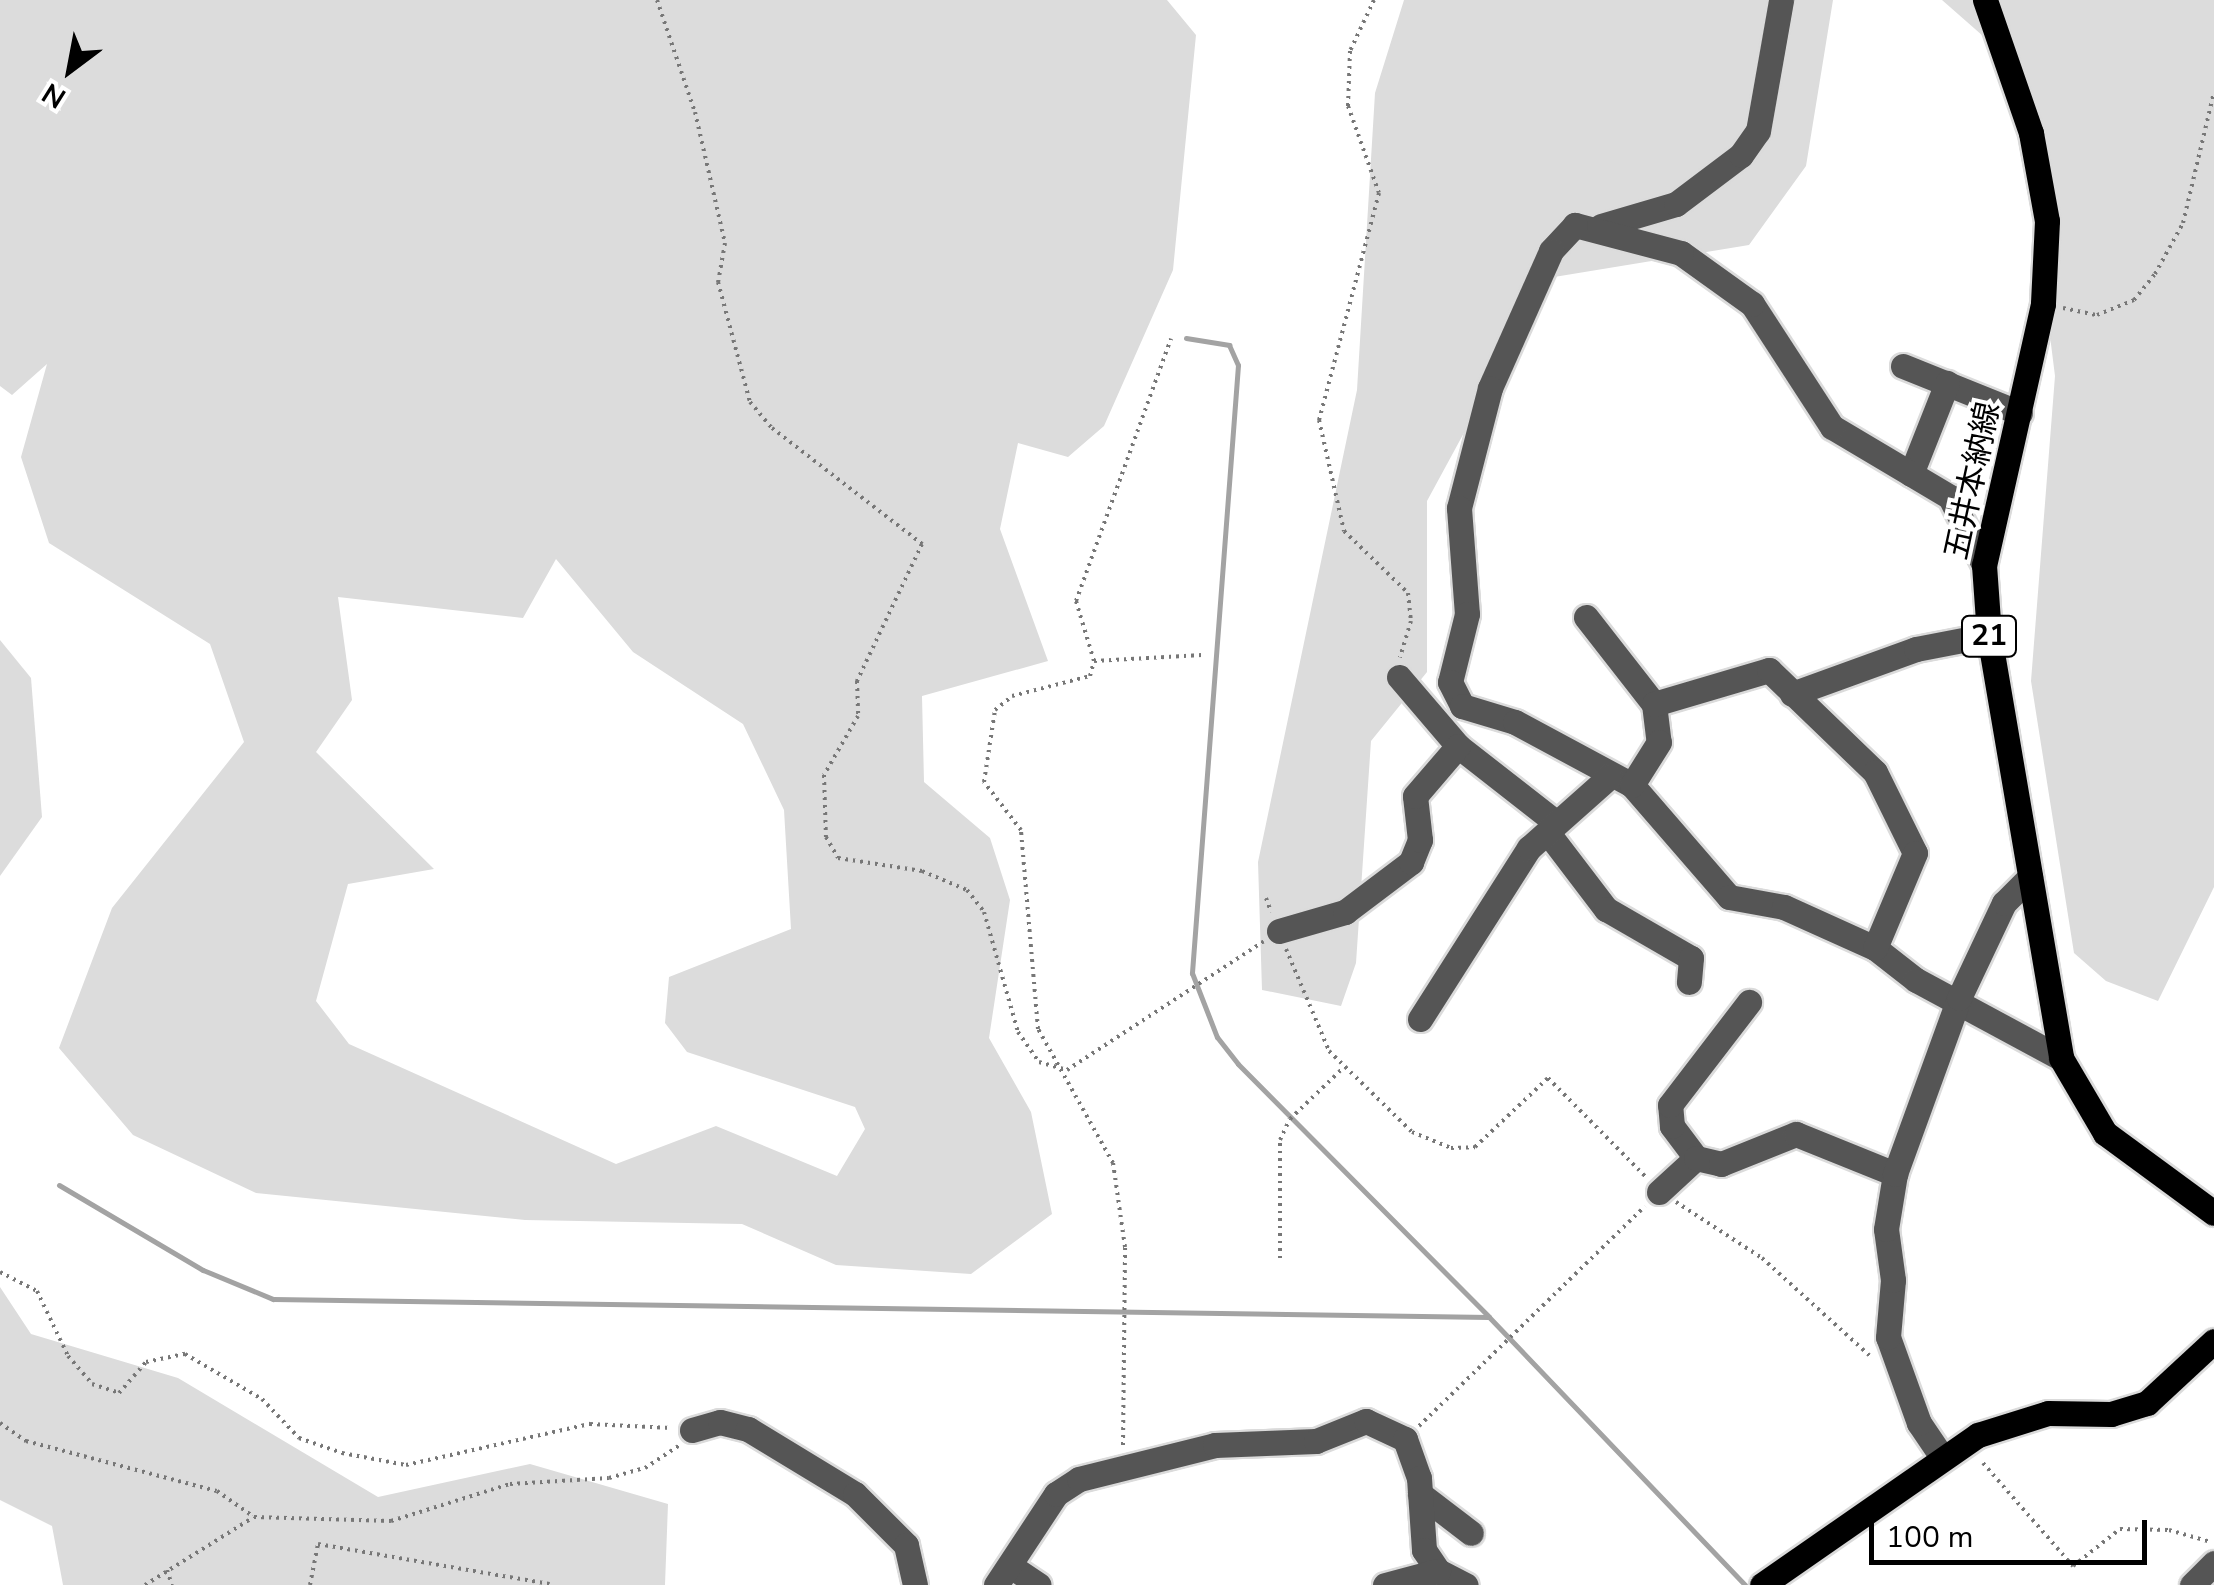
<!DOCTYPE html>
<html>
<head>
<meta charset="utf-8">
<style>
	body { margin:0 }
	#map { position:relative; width:2214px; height:1585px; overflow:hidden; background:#fff; font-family:"Nunito Sans","Noto Sans JP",sans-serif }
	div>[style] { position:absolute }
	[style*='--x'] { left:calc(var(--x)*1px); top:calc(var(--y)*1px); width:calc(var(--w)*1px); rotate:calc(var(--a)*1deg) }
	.green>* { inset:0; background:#dcdcdc }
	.stream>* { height:5px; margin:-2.5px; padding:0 2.5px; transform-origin:2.5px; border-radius:2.5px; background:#a3a3a3 }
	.path>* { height:4px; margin-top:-2px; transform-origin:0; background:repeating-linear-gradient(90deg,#777 0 2.5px,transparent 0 7.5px) }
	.roads { filter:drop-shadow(2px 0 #dbdbdb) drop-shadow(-2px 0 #dbdbdb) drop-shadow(0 2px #dbdbdb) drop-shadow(0 -2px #dbdbdb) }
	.minor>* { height:25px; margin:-12.5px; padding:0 12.5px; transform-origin:12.5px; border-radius:12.5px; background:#555 }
	.major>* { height:25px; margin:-12.5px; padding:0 12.5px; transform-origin:12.5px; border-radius:12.5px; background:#000 }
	span { translate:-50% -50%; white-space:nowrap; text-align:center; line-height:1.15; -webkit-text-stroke:8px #fff; paint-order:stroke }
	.shield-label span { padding:2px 8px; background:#fff; border:2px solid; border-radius:8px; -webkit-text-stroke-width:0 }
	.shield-label { font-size:30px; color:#000; font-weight:700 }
	.street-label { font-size:32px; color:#000 }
	.north { position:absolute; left:20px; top:20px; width:100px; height:100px; -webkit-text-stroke:8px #fff; paint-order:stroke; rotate:212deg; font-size:28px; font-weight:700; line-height:40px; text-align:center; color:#000 }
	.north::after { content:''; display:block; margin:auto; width:35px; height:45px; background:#000; clip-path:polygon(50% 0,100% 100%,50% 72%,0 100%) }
	.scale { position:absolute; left:1869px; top:1520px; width:278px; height:45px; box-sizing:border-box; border:5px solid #000; border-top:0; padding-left:12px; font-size:30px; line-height:35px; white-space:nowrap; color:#000; -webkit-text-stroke:8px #fff; paint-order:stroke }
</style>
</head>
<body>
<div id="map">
	<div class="green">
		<i style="clip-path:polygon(evenodd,0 0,1167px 0,1196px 35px,1173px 270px,1104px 426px,1068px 457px,1018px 443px,1000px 529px,1048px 661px,922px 696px,924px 782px,990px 838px,1010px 900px,989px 1038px,1031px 1112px,1052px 1214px,971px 1274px,836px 1265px,742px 1224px,525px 1220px,256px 1193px,133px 1135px,59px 1048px,112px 908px,244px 742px,210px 644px,49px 543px,21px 457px,47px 364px,12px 395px,0 386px,0 0,556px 559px,633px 652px,743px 724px,784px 810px,791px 929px,669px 977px,665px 1023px,687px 1052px,855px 1107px,865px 1129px,837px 1176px,716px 1126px,616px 1164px,349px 1044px,316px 1001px,348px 884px,434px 869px,316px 752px,352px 700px,338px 597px,523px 618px,556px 559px)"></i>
		<i style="clip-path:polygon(1404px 0,1833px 0,1806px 166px,1749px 245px,1548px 278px,1427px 501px,1427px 672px,1371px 741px,1356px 963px,1341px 1006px,1262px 990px,1258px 862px,1357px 390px,1375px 93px)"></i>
		<i style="clip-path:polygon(1942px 0,2214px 0,2214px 887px,2158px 1001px,2106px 981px,2074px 953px,2031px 681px,2055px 376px,2016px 65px)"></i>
		<i style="clip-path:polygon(0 640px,31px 678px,42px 817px,0 876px)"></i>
		<i style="clip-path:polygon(0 1287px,31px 1334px,178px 1378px,378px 1497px,530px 1464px,668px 1504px,665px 1585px,63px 1585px,52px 1526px,0 1500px)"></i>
	</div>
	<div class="stream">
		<i style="--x:1186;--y:338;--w:44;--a:9.2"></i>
		<i style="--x:1229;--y:345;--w:22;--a:66"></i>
		<i style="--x:1238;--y:365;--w:610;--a:94.33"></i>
		<i style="--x:1192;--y:973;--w:69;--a:68.7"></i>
		<i style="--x:1217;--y:1037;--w:34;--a:52"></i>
		<i style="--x:1238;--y:1064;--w:356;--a:45.2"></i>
		<i style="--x:59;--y:1185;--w:167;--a:30.6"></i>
		<i style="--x:203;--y:1270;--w:76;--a:22.5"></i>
		<i style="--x:273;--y:1299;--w:1216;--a:0.85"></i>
		<i style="--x:1489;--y:1317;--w:371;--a:46.3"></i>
	</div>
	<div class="path">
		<i style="--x:657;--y:0;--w:118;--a:71.3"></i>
		<i style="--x:695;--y:112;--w:134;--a:77.1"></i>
		<i style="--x:725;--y:243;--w:40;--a:100"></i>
		<i style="--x:718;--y:282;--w:124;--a:75.1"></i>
		<i style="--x:750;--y:402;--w:34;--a:50"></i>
		<i style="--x:772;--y:428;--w:190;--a:37.7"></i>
		<i style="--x:922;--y:544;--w:152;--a:115.4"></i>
		<i style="--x:857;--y:681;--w:35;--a:88"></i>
		<i style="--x:858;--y:716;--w:68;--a:120"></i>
		<i style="--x:824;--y:775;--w:62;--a:88.2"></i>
		<i style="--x:826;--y:837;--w:24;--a:60"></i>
		<i style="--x:838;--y:858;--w:85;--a:8.8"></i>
		<i style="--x:922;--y:871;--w:49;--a:22.9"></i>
		<i style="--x:967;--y:890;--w:28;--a:52"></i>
		<i style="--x:984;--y:912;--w:125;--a:74.2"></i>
		<i style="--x:1018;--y:1032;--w:37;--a:55"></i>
		<i style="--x:1039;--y:1062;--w:29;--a:16"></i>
		<i style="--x:1067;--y:1070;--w:235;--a:-33.2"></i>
		<i style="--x:1374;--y:0;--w:56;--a:115.2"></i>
		<i style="--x:1350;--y:51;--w:55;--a:92.1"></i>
		<i style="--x:1348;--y:106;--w:92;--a:70.4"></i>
		<i style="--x:1379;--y:193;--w:235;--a:104.8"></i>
		<i style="--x:1319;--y:420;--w:114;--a:77.3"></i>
		<i style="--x:1344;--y:531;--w:89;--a:44.1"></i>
		<i style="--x:1408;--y:593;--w:28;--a:84"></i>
		<i style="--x:1411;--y:621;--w:38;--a:107"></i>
		<i style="--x:2063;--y:308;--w:35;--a:12"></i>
		<i style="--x:2097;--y:315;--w:40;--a:-22"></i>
		<i style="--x:2134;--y:300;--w:33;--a:-51"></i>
		<i style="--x:2155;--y:274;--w:58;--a:-61.2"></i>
		<i style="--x:2183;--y:223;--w:135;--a:-76.7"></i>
		<i style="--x:1094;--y:661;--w:108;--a:-3.2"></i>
		<i style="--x:1266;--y:898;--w:15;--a:70"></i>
		<i style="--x:1286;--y:949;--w:111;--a:67.1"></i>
		<i style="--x:1329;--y:1051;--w:116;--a:44.3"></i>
		<i style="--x:1412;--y:1132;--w:42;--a:22.3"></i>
		<i style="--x:1451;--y:1148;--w:24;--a:-2"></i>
		<i style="--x:1475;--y:1147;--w:100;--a:-43.4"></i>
		<i style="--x:1548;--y:1078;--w:139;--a:45.3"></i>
		<i style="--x:1676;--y:1202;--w:103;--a:33.1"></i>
		<i style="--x:1762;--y:1258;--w:147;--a:42.2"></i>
		<i style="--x:1280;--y:1258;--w:118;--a:-90"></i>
		<i style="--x:1280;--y:1140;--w:23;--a:-65"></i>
		<i style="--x:1290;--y:1119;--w:72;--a:-43.9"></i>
		<i style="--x:0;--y:1272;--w:42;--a:27.2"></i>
		<i style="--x:37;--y:1291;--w:72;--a:64.5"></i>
		<i style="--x:68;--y:1356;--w:37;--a:49"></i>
		<i style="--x:92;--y:1384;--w:28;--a:18"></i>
		<i style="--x:119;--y:1393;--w:41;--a:-48.9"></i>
		<i style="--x:146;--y:1362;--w:40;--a:-12"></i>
		<i style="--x:185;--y:1354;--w:89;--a:30.3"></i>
		<i style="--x:262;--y:1399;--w:54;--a:46.5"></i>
		<i style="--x:299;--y:1438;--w:46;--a:19.2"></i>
		<i style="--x:342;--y:1453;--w:65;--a:10.6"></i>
		<i style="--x:406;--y:1465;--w:189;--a:-12.6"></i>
		<i style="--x:590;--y:1424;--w:81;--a:2.8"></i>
		<i style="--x:0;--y:1423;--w:32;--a:35"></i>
		<i style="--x:26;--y:1441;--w:197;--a:14.7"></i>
		<i style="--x:217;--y:1491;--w:45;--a:35.1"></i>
		<i style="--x:1419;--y:1426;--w:315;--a:-44.2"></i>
		<i style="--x:1123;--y:1445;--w:198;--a:-89.4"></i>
		<i style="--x:1125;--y:1247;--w:85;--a:-98.1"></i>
		<i style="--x:1113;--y:1163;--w:154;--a:-119.2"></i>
		<i style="--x:1038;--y:1029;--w:200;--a:-94.9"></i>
		<i style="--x:1021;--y:830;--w:61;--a:-127.6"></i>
		<i style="--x:984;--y:782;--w:73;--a:-81.3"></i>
		<i style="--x:995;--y:710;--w:22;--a:-39"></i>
		<i style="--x:1012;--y:696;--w:81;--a:-14.4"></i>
		<i style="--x:1090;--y:676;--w:16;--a:-75"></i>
		<i style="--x:1094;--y:661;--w:63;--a:-106.7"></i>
		<i style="--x:1076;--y:601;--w:279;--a:-70.1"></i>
		<i style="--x:1983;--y:1463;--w:137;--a:48.9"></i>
		<i style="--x:2073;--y:1566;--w:60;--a:-38.2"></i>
		<i style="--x:2120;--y:1529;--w:49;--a:1.2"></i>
		<i style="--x:2169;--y:1530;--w:44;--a:15.9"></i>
		<i style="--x:167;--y:1570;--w:16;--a:72"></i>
		<i style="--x:145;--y:1585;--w:128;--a:-32"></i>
		<i style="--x:254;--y:1517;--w:137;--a:1.7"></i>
		<i style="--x:391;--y:1521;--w:125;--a:-17.3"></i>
		<i style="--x:510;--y:1484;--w:99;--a:-3.5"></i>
		<i style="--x:609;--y:1478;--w:37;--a:-16"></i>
		<i style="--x:645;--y:1468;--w:42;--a:-33.3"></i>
		<i style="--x:310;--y:1585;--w:42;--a:-79"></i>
		<i style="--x:318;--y:1544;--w:235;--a:9.8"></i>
	</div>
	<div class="roads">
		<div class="minor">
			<i style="--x:1601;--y:226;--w:78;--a:-16.3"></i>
			<i style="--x:1676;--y:204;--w:81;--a:-37"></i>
			<i style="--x:1741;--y:155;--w:29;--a:-55"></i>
			<i style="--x:1758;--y:131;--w:133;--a:-80"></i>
			<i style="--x:1903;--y:366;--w:126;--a:21.9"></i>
			<i style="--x:1911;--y:474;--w:98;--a:-68.4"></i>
			<i style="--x:1984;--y:565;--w:76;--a:-116.6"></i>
			<i style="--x:1950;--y:497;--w:137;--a:-149.3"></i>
			<i style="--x:1832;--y:427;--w:147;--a:-123"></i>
			<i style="--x:1752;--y:304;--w:87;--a:-144.3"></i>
			<i style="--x:1681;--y:253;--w:110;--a:-165.2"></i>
			<i style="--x:1575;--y:225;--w:35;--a:133"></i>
			<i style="--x:1551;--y:251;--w:150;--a:114"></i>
			<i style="--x:1490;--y:388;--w:124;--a:104.5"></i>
			<i style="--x:1459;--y:508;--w:106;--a:85.7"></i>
			<i style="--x:1467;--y:614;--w:70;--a:104"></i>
			<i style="--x:1450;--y:682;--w:27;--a:63"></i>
			<i style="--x:1462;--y:706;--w:55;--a:16.8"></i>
			<i style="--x:1515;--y:722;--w:133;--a:28.3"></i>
			<i style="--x:1632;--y:785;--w:148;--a:49.1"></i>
			<i style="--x:1729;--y:897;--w:56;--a:10.3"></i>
			<i style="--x:1784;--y:907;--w:100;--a:24.3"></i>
			<i style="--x:1875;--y:948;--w:52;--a:38"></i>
			<i style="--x:1916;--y:980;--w:165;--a:28.3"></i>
			<i style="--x:1586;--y:617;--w:110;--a:52"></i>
			<i style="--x:1654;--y:704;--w:38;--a:83"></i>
			<i style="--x:1659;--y:742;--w:51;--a:122.1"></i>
			<i style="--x:1399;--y:677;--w:91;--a:49.5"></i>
			<i style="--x:1458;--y:746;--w:122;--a:38"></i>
			<i style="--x:1792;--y:694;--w:132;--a:-19.9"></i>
			<i style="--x:1916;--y:649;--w:74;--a:-10.9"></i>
			<i style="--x:1654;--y:704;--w:120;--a:-16.5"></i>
			<i style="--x:1769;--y:670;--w:147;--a:43.9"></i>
			<i style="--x:1875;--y:772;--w:90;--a:63.7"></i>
			<i style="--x:1915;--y:853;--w:103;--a:112.8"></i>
			<i style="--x:1548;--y:833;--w:96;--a:52.7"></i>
			<i style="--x:1606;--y:909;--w:98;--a:30"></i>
			<i style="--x:1691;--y:958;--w:24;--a:95"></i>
			<i style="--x:1279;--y:931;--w:69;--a:-16.1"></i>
			<i style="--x:1345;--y:912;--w:83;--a:-37.1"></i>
			<i style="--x:1411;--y:862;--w:24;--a:-68"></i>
			<i style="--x:1420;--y:840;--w:44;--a:-96.5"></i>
			<i style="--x:1415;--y:796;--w:66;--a:-49.3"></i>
			<i style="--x:1420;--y:1019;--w:203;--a:-57.5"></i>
			<i style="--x:1529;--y:848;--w:107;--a:-41.6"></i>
			<i style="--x:1696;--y:1158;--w:40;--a:-127"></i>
			<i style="--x:1672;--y:1126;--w:21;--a:-95"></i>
			<i style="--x:1670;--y:1105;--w:130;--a:-52.5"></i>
			<i style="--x:1659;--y:1192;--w:50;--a:-42.6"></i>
			<i style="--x:1696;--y:1158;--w:26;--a:13"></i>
			<i style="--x:1721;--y:1164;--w:81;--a:-21.8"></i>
			<i style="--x:1796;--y:1134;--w:107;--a:22"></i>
			<i style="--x:692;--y:1430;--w:29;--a:-16"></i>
			<i style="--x:720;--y:1422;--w:29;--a:14"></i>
			<i style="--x:748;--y:1429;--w:125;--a:31.3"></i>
			<i style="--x:855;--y:1494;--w:72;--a:45"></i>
			<i style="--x:906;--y:1545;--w:41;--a:77.3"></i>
			<i style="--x:1942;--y:1457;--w:41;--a:-124.1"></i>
			<i style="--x:1919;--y:1423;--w:91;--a:-109.8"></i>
			<i style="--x:1888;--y:1337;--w:57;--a:-85"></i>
			<i style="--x:1893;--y:1280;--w:51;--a:-97.8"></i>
			<i style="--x:1886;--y:1229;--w:56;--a:-80.7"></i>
			<i style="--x:1895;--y:1174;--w:187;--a:-70"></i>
			<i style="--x:1959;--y:998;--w:105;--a:-64.7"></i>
			<i style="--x:2004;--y:903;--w:37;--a:-45"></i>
			<i style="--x:1420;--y:1494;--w:64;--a:37.4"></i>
			<i style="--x:1012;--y:1567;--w:32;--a:34"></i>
			<i style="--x:996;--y:1585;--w:109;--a:-56.6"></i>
			<i style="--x:1056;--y:1494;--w:27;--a:-33"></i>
			<i style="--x:1079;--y:1479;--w:140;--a:-14"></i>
			<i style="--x:1215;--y:1445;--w:101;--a:-2.3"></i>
			<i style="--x:1316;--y:1441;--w:54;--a:-21.8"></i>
			<i style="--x:1366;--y:1421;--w:43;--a:24.8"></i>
			<i style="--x:1405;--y:1439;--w:41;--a:70.3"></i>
			<i style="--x:1419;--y:1478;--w:72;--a:86"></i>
			<i style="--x:1424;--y:1550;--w:25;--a:56"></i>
			<i style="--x:1438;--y:1571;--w:31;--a:27"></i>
			<i style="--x:1385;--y:1585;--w:55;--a:-14.8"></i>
			<i style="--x:2192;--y:1585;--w:31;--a:-45"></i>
		</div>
		<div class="major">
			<i style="--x:1985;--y:0;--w:141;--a:70.9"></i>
			<i style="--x:2031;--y:133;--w:89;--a:79.7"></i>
			<i style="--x:2047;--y:221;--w:83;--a:92.8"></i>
			<i style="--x:2043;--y:304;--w:268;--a:102.7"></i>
			<i style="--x:1984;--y:565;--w:70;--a:85.9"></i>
			<i style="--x:1989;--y:635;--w:429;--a:80.3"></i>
			<i style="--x:2061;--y:1058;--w:87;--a:59.6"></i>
			<i style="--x:2105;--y:1133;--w:135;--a:36.3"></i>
			<i style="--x:1762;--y:1585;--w:263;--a:-34.8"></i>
			<i style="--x:1978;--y:1435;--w:73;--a:-17.4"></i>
			<i style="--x:2048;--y:1413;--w:63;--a:0.9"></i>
			<i style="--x:2111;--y:1414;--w:38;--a:-17"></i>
			<i style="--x:2147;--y:1403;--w:91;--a:-42.8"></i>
		</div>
	</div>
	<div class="shield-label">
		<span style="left:1989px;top:636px">21</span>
	</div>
	<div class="street-label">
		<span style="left:1973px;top:481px;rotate:-78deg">五井本納線</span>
	</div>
	<div class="north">N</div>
	<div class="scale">100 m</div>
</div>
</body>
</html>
